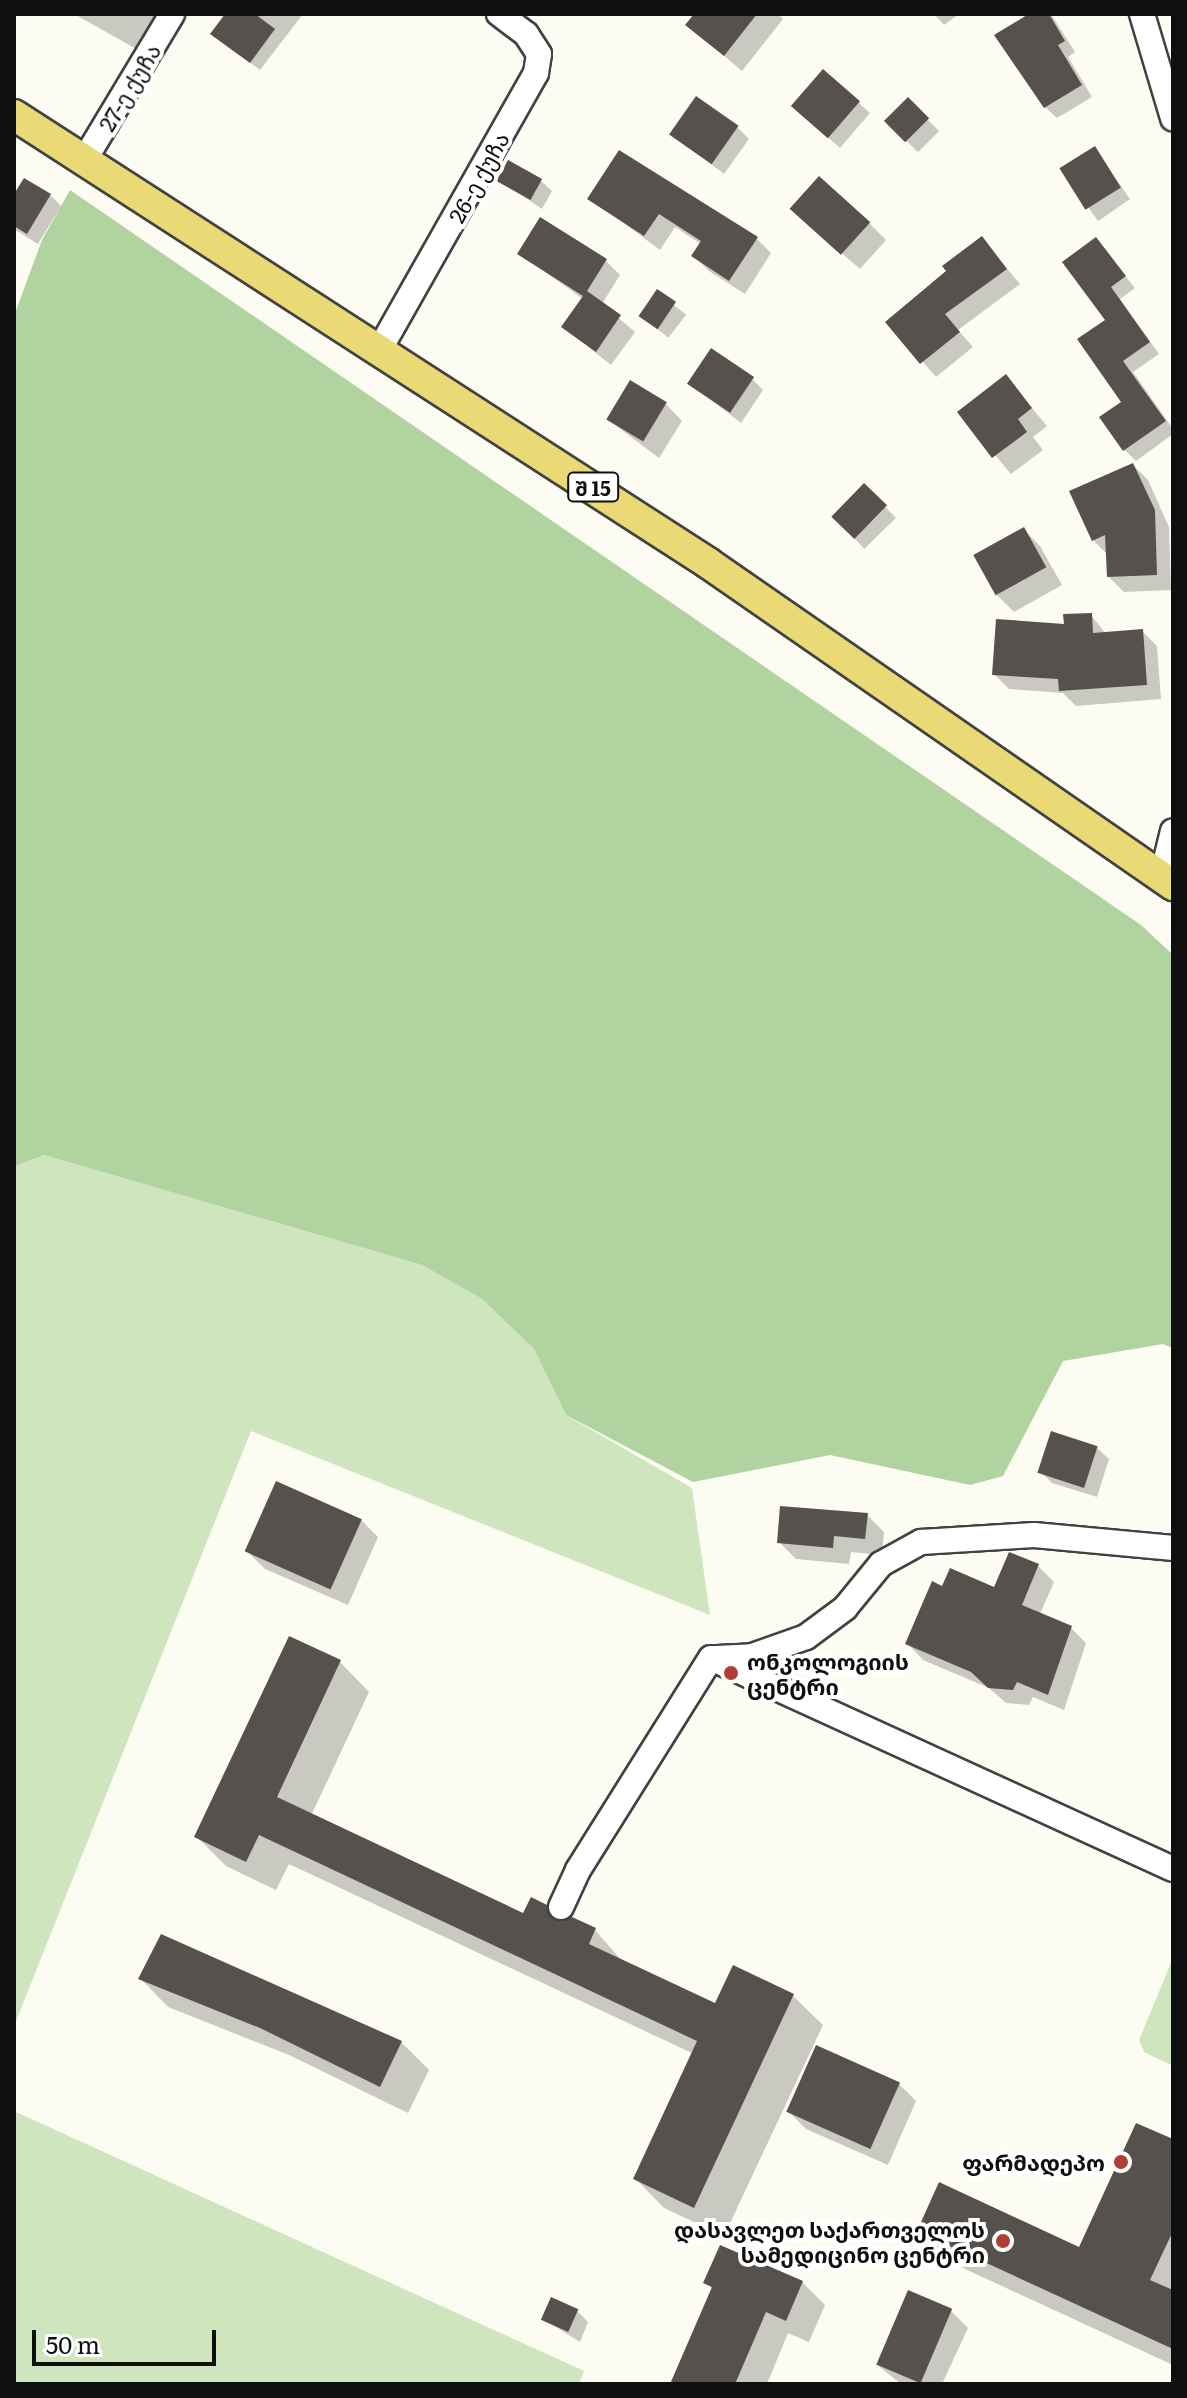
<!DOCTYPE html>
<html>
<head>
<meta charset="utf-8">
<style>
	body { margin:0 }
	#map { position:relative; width:1187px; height:2398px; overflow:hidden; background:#fdfcf2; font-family:Literata,"Noto Sans Georgian",serif }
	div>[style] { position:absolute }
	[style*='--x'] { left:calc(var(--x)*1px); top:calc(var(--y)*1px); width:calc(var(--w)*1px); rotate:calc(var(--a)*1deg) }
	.green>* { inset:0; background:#cee5be }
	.forest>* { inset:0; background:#b1d3a0 }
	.shadow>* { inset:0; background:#0003; transform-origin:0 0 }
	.building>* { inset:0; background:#56514c; transform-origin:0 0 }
	.roads { filter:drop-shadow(2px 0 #424242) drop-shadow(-2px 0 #424242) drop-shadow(0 2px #424242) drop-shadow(0 -2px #424242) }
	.minor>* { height:24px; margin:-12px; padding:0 12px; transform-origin:12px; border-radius:12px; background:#fff }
	.major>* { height:30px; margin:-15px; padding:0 15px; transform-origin:15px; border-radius:15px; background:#e9da76 }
	.dots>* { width:22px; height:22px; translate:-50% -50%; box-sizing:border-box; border:4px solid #fff; border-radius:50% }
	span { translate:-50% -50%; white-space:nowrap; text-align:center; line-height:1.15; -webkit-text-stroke:8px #fff; paint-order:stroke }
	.shield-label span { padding:2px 6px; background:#fff; border:2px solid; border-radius:6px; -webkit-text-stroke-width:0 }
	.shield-label { font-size:20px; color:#0f0f0f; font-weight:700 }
	.street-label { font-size:22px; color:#0f0f0f }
	.poi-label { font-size:22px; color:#0f0f0f; font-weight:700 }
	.left { translate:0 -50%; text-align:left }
	.right { translate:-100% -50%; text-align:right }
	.frame { position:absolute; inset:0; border:16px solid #0f0f0f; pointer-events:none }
	.scale { position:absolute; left:32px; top:2330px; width:184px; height:36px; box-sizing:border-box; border:4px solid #0f0f0f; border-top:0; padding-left:10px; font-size:24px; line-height:28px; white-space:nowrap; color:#0f0f0f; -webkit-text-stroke:6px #fff; paint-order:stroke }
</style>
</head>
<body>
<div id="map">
	<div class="green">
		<i style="clip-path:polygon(44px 1155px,422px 1265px,482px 1299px,534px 1349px,566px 1415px,692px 1488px,710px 1615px,251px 1431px,14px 2026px,14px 1167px)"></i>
		<i style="clip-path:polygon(1173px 1958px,1173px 2066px,1144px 2052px,1139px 2040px)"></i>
		<i style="clip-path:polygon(14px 2111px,584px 2371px,579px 2384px,14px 2384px)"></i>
	</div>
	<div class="forest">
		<i style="clip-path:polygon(70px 190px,1141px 925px,1173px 955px,1173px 1348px,1163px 1344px,1063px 1361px,1003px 1476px,970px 1485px,830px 1455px,693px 1482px,566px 1415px,534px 1349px,482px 1299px,422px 1265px,44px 1155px,14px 1167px,14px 316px,42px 240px)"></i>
	</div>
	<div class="shadow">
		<i style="clip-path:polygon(74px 14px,161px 14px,140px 51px)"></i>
		<i style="clip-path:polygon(228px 14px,303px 14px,260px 70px,213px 34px)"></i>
		<i style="clip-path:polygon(697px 14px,778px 14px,783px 19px,742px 71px,688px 25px)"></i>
		<i style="clip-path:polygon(934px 14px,959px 14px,944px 25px)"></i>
		<i style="clip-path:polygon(1023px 14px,1051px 14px,1075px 52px,1068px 57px,1092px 97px,1057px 118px,1045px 107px)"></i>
		<i style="clip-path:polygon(824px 72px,870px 113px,840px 148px,805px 117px)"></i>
		<i style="left:908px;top:100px;width:44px;height:30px;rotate:45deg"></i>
		<i style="clip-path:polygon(738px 128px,749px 139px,724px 174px,672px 134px)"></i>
		<i style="left:1095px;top:149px;width:61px;height:39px;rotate:55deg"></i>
		<i style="clip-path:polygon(619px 153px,756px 238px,771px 253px,745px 294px,709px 271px,694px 256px,701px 244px,675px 227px,660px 250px,590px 198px)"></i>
		<i style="clip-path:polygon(499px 180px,540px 180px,552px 191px,542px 209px)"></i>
		<i style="clip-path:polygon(50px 195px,61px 206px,38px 244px,14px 229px,14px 198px)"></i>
		<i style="clip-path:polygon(869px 223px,886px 240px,860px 269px,810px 226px)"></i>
		<i style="clip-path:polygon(982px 239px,1020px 284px,958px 330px,973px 347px,936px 377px,888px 322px)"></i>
		<i style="clip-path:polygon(1096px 240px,1135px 288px,1120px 299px,1159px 354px,1133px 372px,1173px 429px,1173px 434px,1136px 461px,1125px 450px,1124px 402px)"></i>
		<i style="clip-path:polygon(519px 253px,606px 261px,620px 275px,602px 304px,635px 332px,611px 365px,563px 327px,583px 299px)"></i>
		<i style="left:657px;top:292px;width:37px;height:29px;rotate:38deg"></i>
		<i style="clip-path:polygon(1006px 377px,1047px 426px,1033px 437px,1043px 450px,1011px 474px,960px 413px)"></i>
		<i style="clip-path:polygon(752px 379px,763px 390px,741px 423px,689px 383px)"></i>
		<i style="clip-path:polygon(666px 404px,682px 421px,659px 458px,607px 419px)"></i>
		<i style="clip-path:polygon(1133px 465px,1148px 480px,1169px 527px,1171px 590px,1124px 592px,1109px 577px,1108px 555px,1093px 540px)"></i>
		<i style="left:864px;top:485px;width:46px;height:44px;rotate:46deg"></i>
		<i style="clip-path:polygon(1023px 529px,1040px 546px,1062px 585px,1014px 612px,997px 595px)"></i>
		<i style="clip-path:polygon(1091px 615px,1106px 634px,1142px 631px,1157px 646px,1161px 699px,1076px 706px,1063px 693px,1009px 689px,994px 674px)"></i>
		<i style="clip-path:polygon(1097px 1448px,1109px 1459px,1097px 1497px,1052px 1483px,1041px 1472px)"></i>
		<i style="clip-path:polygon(867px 1515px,884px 1532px,882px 1555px,851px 1552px,849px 1564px,796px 1559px,779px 1542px)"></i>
		<i style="clip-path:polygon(361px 1520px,378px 1537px,348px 1605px,265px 1569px,248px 1552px)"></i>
		<i style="clip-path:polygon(1038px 1566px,1054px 1582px,1040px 1614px,1070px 1627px,1086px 1643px,1064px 1710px,1033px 1697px,1029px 1705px,1006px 1703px,989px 1688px,923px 1660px,908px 1644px,943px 1588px,995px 1590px)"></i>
		<i style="clip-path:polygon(340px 1662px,369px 1692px,311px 1816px,524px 1916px,545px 1906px,560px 1921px,595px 1930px,623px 1962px,716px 2006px,793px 1996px,823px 2025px,724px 2236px,664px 2208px,635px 2178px,694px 2054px,289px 1864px,276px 1890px,226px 1866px,197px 1837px)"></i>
		<i style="clip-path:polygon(141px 1979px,401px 2042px,429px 2070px,408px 2113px,289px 2055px,168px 2007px)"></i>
		<i style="clip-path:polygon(817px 2048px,899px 2084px,916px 2101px,888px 2165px,806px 2129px,789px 2112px)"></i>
		<i style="clip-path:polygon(1173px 2142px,1173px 2365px,952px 2263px,920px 2230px,1080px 2250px)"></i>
		<i style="clip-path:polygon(706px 2282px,802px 2282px,825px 2305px,809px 2342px,788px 2333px,767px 2384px,673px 2384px,713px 2290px)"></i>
		<i style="clip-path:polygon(577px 2311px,588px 2322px,580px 2342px,543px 2319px)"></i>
		<i style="clip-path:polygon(951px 2311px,968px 2328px,942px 2384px,901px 2384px,876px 2364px)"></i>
	</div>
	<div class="building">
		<i style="clip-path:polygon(225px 14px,255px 14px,275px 29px,250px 63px,210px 34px)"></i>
		<i style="clip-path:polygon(694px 14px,757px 14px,724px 56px,685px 25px)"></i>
		<i style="clip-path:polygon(1029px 14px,1049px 14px,1065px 41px,1058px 45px,1082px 85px,1044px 108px,994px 35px)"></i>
		<i style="left:823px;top:69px;width:49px;height:49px;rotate:41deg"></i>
		<i style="left:696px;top:96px;width:52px;height:47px;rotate:35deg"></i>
		<i style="left:908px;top:97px;width:30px;height:34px;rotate:45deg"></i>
		<i style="left:1095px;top:146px;width:49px;height:42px;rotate:58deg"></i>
		<i style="clip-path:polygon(619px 150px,758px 237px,729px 281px,691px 256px,701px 241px,659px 214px,644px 236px,587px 199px)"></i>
		<i style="left:508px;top:160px;width:39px;height:24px;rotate:29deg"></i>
		<i style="left:819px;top:176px;width:69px;height:44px;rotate:42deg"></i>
		<i style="clip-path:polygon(24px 178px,51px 194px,27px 234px,14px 226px,14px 194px)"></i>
		<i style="clip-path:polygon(540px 217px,607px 259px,587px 291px,621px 315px,596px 352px,561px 327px,583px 296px,517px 254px)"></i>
		<i style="clip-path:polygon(982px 236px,1007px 269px,945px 314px,960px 332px,920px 364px,885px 322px,946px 271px,942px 266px)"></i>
		<i style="clip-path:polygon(1096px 237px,1126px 276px,1111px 287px,1150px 342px,1123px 361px,1166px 421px,1123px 451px,1099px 417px,1121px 402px,1077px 339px,1105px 320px,1062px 262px)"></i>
		<i style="left:657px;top:289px;width:23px;height:33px;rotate:34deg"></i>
		<i style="left:711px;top:348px;width:52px;height:43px;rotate:34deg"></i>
		<i style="clip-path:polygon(1006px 374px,1032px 408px,1018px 419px,1027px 432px,992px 458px,957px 412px)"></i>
		<i style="left:630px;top:380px;width:43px;height:46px;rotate:31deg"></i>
		<i style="clip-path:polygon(1133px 463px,1155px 510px,1157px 575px,1107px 577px,1105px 535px,1092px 541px,1069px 491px)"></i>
		<i style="left:864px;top:483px;width:32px;height:47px;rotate:44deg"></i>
		<i style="left:1024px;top:527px;width:46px;height:58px;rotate:61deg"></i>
		<i style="clip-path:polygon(1092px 613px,1093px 633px,1143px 629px,1147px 685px,1059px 691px,1058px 679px,992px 675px,996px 619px,1064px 624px,1063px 614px)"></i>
		<i style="left:1051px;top:1431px;width:49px;height:44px;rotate:18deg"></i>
		<i style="left:276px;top:1481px;width:94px;height:77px;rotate:24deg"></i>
		<i style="clip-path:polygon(780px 1506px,868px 1513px,865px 1539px,834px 1536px,833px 1548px,777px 1543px)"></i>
		<i style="clip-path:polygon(1009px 1552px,1039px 1564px,1022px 1605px,1072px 1626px,1048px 1695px,1017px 1682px,1013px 1690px,988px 1688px,971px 1672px,905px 1644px,932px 1581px,942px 1586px,950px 1568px,994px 1587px)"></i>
		<i style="clip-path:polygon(289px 1636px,341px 1660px,277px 1797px,523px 1913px,531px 1897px,547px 1905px,554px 1920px,572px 1917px,596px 1928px,589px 1944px,715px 2003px,733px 1965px,794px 1994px,694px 2208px,633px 2179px,697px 2041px,259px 1835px,246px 1862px,194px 1837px)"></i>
		<i style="clip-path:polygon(161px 1934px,402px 2041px,380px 2087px,260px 2028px,138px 1979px)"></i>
		<i style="left:816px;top:2045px;width:92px;height:73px;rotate:24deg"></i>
		<i style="clip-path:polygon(1136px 2123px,1173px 2139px,1173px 2231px,1150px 2280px,1173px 2290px,1173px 2349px,917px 2231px,939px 2182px,1079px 2247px)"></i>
		<i style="clip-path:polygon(720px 2245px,803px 2281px,786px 2321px,766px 2312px,735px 2384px,670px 2384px,712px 2287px,703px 2283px)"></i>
		<i style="left:908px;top:2290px;width:48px;height:81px;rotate:23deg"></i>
		<i style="left:551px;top:2297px;width:30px;height:25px;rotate:24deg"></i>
	</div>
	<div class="roads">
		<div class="minor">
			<i style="--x:1142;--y:14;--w:109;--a:73.4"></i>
			<i style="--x:85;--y:159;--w:169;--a:-59"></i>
			<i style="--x:381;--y:347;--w:315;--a:-60.5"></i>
			<i style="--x:536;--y:73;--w:19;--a:-81"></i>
			<i style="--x:539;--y:54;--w:24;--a:-123"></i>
			<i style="--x:526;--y:34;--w:34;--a:-143"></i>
			<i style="--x:1162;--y:876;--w:46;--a:-76.3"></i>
			<i style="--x:711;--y:1658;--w:508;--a:24.55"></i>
			<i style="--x:717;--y:1658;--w:35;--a:-3"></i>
			<i style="--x:752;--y:1656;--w:57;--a:-19.4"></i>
			<i style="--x:806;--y:1637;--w:49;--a:-36.6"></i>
			<i style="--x:845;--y:1608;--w:57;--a:-50.7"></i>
			<i style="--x:881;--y:1564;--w:46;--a:-28.8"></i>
			<i style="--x:921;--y:1542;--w:113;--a:-3.5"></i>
			<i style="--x:1034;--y:1535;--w:140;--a:5.3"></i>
			<i style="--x:561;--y:1907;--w:41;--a:-65.3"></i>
			<i style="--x:578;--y:1870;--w:250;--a:-57.9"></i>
		</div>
		<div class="major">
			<i style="--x:14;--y:115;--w:826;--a:32.84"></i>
			<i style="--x:708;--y:563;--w:566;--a:34.7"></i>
		</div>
	</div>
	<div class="dots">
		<i style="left:731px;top:1673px;background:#af3e36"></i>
		<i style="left:1121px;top:2162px;background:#af3e36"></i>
		<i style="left:1003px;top:2241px;background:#af3e36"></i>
	</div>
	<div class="shield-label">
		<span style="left:593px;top:487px">შ 15</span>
	</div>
	<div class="street-label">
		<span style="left:129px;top:87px;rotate:-59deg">27-ე ქუჩა</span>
		<span style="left:478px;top:177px;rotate:-61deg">26-ე ქუჩა</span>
	</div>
	<div class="poi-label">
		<span class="left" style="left:747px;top:1673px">ონკოლოგიის<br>ცენტრი</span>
		<span class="right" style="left:1105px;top:2162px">ფარმადეპო</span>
		<span class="right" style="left:985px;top:2241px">დასავლეთ საქართველოს<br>სამედიცინო ცენტრი</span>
	</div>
	<div class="frame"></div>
	<div class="scale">50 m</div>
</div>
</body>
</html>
